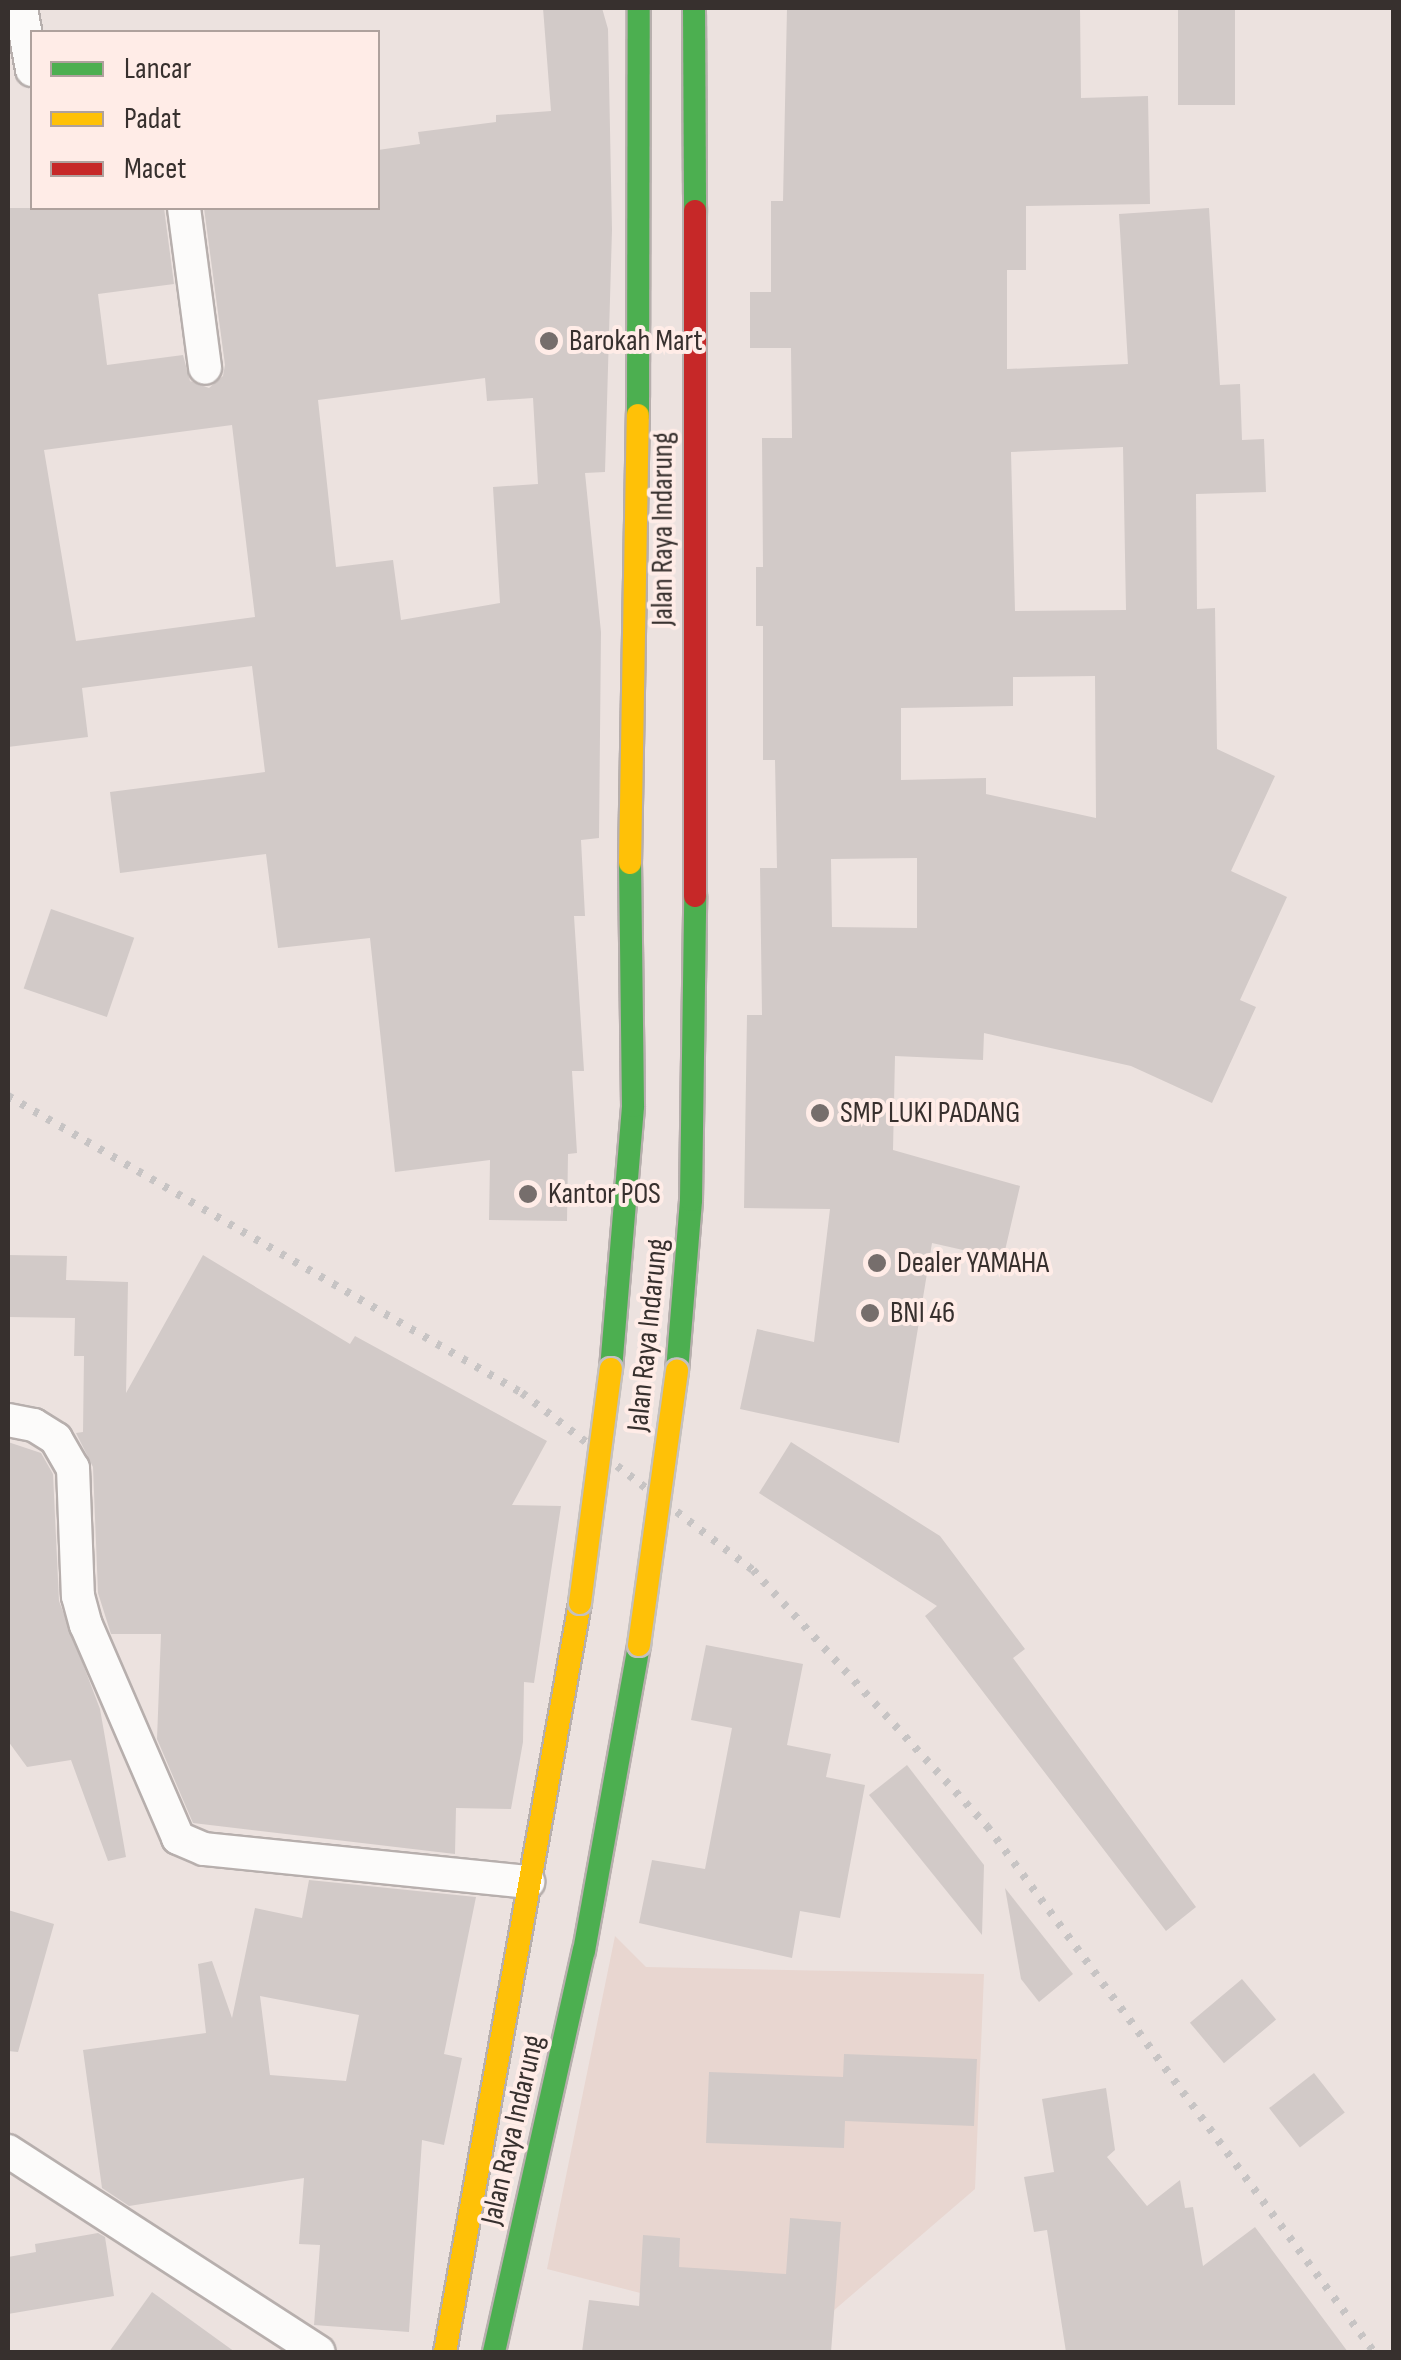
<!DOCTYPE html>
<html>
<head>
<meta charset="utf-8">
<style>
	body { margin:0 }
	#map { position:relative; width:1401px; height:2360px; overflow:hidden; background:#ece2df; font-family:"Sofia Sans Condensed",sans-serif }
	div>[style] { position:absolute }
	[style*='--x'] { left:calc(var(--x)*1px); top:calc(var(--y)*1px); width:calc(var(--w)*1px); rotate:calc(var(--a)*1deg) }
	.built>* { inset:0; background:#e8d6d0 }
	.building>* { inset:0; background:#d2cac8; transform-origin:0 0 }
	.roads { filter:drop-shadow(2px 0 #b7afad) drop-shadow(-2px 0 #b7afad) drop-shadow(0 2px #b7afad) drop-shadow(0 -2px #b7afad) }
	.street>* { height:32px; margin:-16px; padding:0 16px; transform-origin:16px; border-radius:16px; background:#fcfbfa }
	.fast>* { height:22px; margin:-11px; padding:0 11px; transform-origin:11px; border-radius:11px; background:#4caf50 }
	.slow>* { height:22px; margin:-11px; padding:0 11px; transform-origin:11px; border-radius:11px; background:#ffc107 }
	.jam>* { height:22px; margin:-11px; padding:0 11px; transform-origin:11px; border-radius:11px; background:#c62828 }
	.rail>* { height:8px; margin-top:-4px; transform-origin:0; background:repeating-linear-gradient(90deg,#c7c4c4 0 5px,transparent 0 15px) }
	.bridges { filter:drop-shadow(2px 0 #c4c0be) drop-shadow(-2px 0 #c4c0be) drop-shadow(0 2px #c4c0be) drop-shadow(0 -2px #c4c0be) }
	.slow-bridge>* { height:22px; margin:-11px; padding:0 11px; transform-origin:11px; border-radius:11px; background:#ffc107 }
	.dots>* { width:28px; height:28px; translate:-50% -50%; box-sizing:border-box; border:5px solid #ffece7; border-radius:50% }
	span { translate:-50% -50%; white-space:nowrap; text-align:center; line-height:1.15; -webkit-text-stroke:8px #ffece7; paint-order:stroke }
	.poi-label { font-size:30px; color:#37302e }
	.left { translate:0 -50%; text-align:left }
	.street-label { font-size:30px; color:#37302e }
	.frame { position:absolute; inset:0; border:10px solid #37302e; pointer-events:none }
	.legend { position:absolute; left:30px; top:30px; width:350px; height:180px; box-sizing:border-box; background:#ffece7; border:2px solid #afa19d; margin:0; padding:12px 18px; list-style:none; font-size:30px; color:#37302e }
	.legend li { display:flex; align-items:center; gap:20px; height:50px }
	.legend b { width:50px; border:2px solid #afa19d }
</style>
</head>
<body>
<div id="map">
	<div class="built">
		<i style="clip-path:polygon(615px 1936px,646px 1967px,984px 1974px,975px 2189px,832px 2312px,687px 2305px,547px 2269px)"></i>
	</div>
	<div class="building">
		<i style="clip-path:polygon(evenodd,543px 8px,602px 8px,608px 29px,612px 230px,605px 472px,585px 473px,601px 632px,599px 838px,581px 840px,585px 916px,574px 916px,584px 1071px,572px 1071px,577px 1153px,568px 1154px,567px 1221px,489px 1220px,490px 1160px,395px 1172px,370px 938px,278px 948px,266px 854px,120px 873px,110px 792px,265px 772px,252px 666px,82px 688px,88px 737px,8px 747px,8px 208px,164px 208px,174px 284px,98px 294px,107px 365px,183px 355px,190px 381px,209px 388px,223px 376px,225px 365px,204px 208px,378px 208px,378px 150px,420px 144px,418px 132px,496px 122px,496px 115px,551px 111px,543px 8px,485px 378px,487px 401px,533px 398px,538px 484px,493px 487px,500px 603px,401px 620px,393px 560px,336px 567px,318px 400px,485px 378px,543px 8px,232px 425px,255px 617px,76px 641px,44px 450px,232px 425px)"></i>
		<i style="clip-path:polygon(evenodd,787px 8px,1080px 8px,1081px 98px,1148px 96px,1150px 204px,1026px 206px,1026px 270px,1007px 270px,1007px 369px,1128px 364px,1119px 214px,1209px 208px,1220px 385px,1240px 384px,1242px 440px,1264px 439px,1266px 492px,1196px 494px,1197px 609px,1215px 608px,1217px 749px,1275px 776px,1231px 871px,1287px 897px,1240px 1000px,1256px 1007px,1212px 1103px,1131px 1066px,984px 1033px,983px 1060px,895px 1056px,893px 1150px,1020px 1186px,1003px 1259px,932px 1243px,899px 1443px,740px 1409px,757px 1329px,814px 1342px,830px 1209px,744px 1208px,747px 1015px,762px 1015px,760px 868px,777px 868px,775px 760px,763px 760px,763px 626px,756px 626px,756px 567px,763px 567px,762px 438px,792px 438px,791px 348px,750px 348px,750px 292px,771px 292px,771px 201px,783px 201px,787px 8px,1123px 447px,1126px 610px,1015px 611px,1011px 452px,1123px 447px,787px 8px,1095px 676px,1096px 818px,986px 794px,986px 778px,901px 780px,901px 708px,1013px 706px,1013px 677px,1095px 676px,787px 8px,917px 858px,917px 928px,832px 927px,831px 859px,917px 858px)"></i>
		<i style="left:1178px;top:8px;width:57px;height:97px"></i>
		<i style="left:51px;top:909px;width:88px;height:84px;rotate:19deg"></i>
		<i style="clip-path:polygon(8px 1255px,67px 1256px,66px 1280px,128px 1282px,126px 1393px,203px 1255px,350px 1344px,355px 1336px,547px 1441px,512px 1505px,561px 1506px,534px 1683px,524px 1682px,523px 1742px,511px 1809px,456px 1808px,455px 1854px,193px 1823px,157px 1739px,161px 1634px,111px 1634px,98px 1593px,93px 1467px,76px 1433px,83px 1432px,84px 1356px,74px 1356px,75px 1318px,8px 1317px)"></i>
		<i style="clip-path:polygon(8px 1442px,41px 1453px,53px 1474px,59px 1601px,100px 1709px,126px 1857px,108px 1861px,71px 1760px,27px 1767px,8px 1741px)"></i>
		<i style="clip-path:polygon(791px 1442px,940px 1536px,1025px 1649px,1013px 1658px,1196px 1907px,1166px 1931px,925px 1616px,937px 1606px,759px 1493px)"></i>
		<i style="clip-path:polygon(706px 1645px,803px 1664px,787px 1745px,831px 1754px,826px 1777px,865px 1785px,840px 1918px,800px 1911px,792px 1958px,639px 1923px,652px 1860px,705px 1869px,732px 1728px,691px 1720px)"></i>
		<i style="clip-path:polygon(907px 1765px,984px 1865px,982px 1935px,869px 1795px)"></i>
		<i style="clip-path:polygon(evenodd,309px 1880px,476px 1897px,444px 2054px,462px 2058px,444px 2145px,422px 2140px,409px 2332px,314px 2325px,320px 2245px,299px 2244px,304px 2178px,129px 2206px,102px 2188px,83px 2050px,206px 2033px,198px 1964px,212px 1961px,232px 2018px,255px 1908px,302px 1918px,309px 1880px,260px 1996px,359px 2015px,346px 2081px,270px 2075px,260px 1996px)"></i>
		<i style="clip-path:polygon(1005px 1888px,1073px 1974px,1039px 2002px,1021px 1979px)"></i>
		<i style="clip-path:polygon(8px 1910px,54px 1924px,18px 2052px,8px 2051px)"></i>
		<i style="left:1242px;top:1979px;width:53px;height:68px;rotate:50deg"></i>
		<i style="clip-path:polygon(844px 2054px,977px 2059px,974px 2126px,845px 2121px,844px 2148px,706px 2143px,709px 2072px,843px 2077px)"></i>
		<i style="left:1314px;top:2073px;width:50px;height:57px;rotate:52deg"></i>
		<i style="clip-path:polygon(1106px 2088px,1115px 2150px,1107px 2157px,1147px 2206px,1180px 2180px,1185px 2208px,1193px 2207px,1203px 2266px,1255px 2227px,1348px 2352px,1066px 2352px,1047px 2230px,1034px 2232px,1024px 2177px,1054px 2172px,1042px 2099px)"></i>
		<i style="clip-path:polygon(790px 2218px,841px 2222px,831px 2352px,582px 2352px,589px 2300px,639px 2306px,643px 2235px,680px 2238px,679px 2267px,786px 2274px)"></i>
		<i style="clip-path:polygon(98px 2233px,105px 2237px,114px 2296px,8px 2314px,8px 2257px,36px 2252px,35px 2244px)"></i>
		<i style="clip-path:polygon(152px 2292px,235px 2352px,109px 2352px)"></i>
	</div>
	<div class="roads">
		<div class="street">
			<i style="--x:21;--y:8;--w:63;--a:79.9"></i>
			<i style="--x:184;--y:208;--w:161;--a:82.5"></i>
			<i style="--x:8;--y:1420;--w:26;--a:11"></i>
			<i style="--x:34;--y:1425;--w:26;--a:32"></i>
			<i style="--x:56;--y:1439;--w:34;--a:60"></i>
			<i style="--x:73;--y:1468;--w:128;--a:87.8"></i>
			<i style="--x:78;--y:1596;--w:30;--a:75"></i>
			<i style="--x:86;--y:1625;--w:232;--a:66.6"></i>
			<i style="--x:178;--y:1838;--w:28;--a:23"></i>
			<i style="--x:204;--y:1849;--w:326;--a:5.8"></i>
			<i style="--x:8;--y:2151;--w:370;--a:32.9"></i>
		</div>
		<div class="fast">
			<i style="--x:694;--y:8;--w:203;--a:89.7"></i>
			<i style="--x:638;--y:415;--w:407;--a:-89.9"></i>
			<i style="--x:611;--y:1369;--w:264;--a:-85.2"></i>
			<i style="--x:633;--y:1106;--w:243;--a:-90.7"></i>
			<i style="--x:677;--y:1371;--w:172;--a:-85.3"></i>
			<i style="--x:691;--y:1200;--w:304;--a:-89.2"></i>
			<i style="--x:494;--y:2352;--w:411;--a:-77.4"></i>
			<i style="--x:584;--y:1951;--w:311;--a:-79.8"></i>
		</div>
		<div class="slow">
			<i style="--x:630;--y:863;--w:448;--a:-89"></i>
			<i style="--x:445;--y:2352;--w:761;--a:-79.78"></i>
		</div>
		<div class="jam">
			<i style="--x:695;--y:211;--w:685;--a:90"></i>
		</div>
	</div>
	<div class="rail">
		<i style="--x:8;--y:1096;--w:594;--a:30.02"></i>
		<i style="--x:522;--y:1393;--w:291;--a:37.5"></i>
		<i style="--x:753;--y:1570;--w:347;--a:47.6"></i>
		<i style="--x:987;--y:1826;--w:653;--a:53.66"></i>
	</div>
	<div class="bridges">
		<div class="slow-bridge">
			<i style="--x:580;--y:1603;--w:236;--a:-82.5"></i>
			<i style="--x:639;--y:1645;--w:277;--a:-82.1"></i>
		</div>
	</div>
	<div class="dots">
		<i style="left:549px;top:341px;background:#766e6c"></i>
		<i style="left:820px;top:1113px;background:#766e6c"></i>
		<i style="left:528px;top:1194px;background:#766e6c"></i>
		<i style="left:877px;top:1263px;background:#766e6c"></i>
		<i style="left:870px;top:1313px;background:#766e6c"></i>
	</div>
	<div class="poi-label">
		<span class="left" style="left:569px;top:341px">Barokah Mart</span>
		<span class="left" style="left:840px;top:1113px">SMP LUKI PADANG</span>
		<span class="left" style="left:548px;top:1194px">Kantor POS</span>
		<span class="left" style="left:897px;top:1263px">Dealer YAMAHA</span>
		<span class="left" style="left:890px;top:1313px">BNI 46</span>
	</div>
	<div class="street-label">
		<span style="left:663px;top:529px;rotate:-90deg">Jalan Raya Indarung</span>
		<span style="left:648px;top:1335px;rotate:-84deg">Jalan Raya Indarung</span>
		<span style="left:513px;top:2130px;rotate:-77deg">Jalan Raya Indarung</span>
	</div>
	<div class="frame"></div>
	<ul class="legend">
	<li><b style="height:12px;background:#4caf50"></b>Lancar</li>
	<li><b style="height:12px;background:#ffc107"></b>Padat</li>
	<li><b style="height:12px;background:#c62828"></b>Macet</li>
	</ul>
</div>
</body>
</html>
